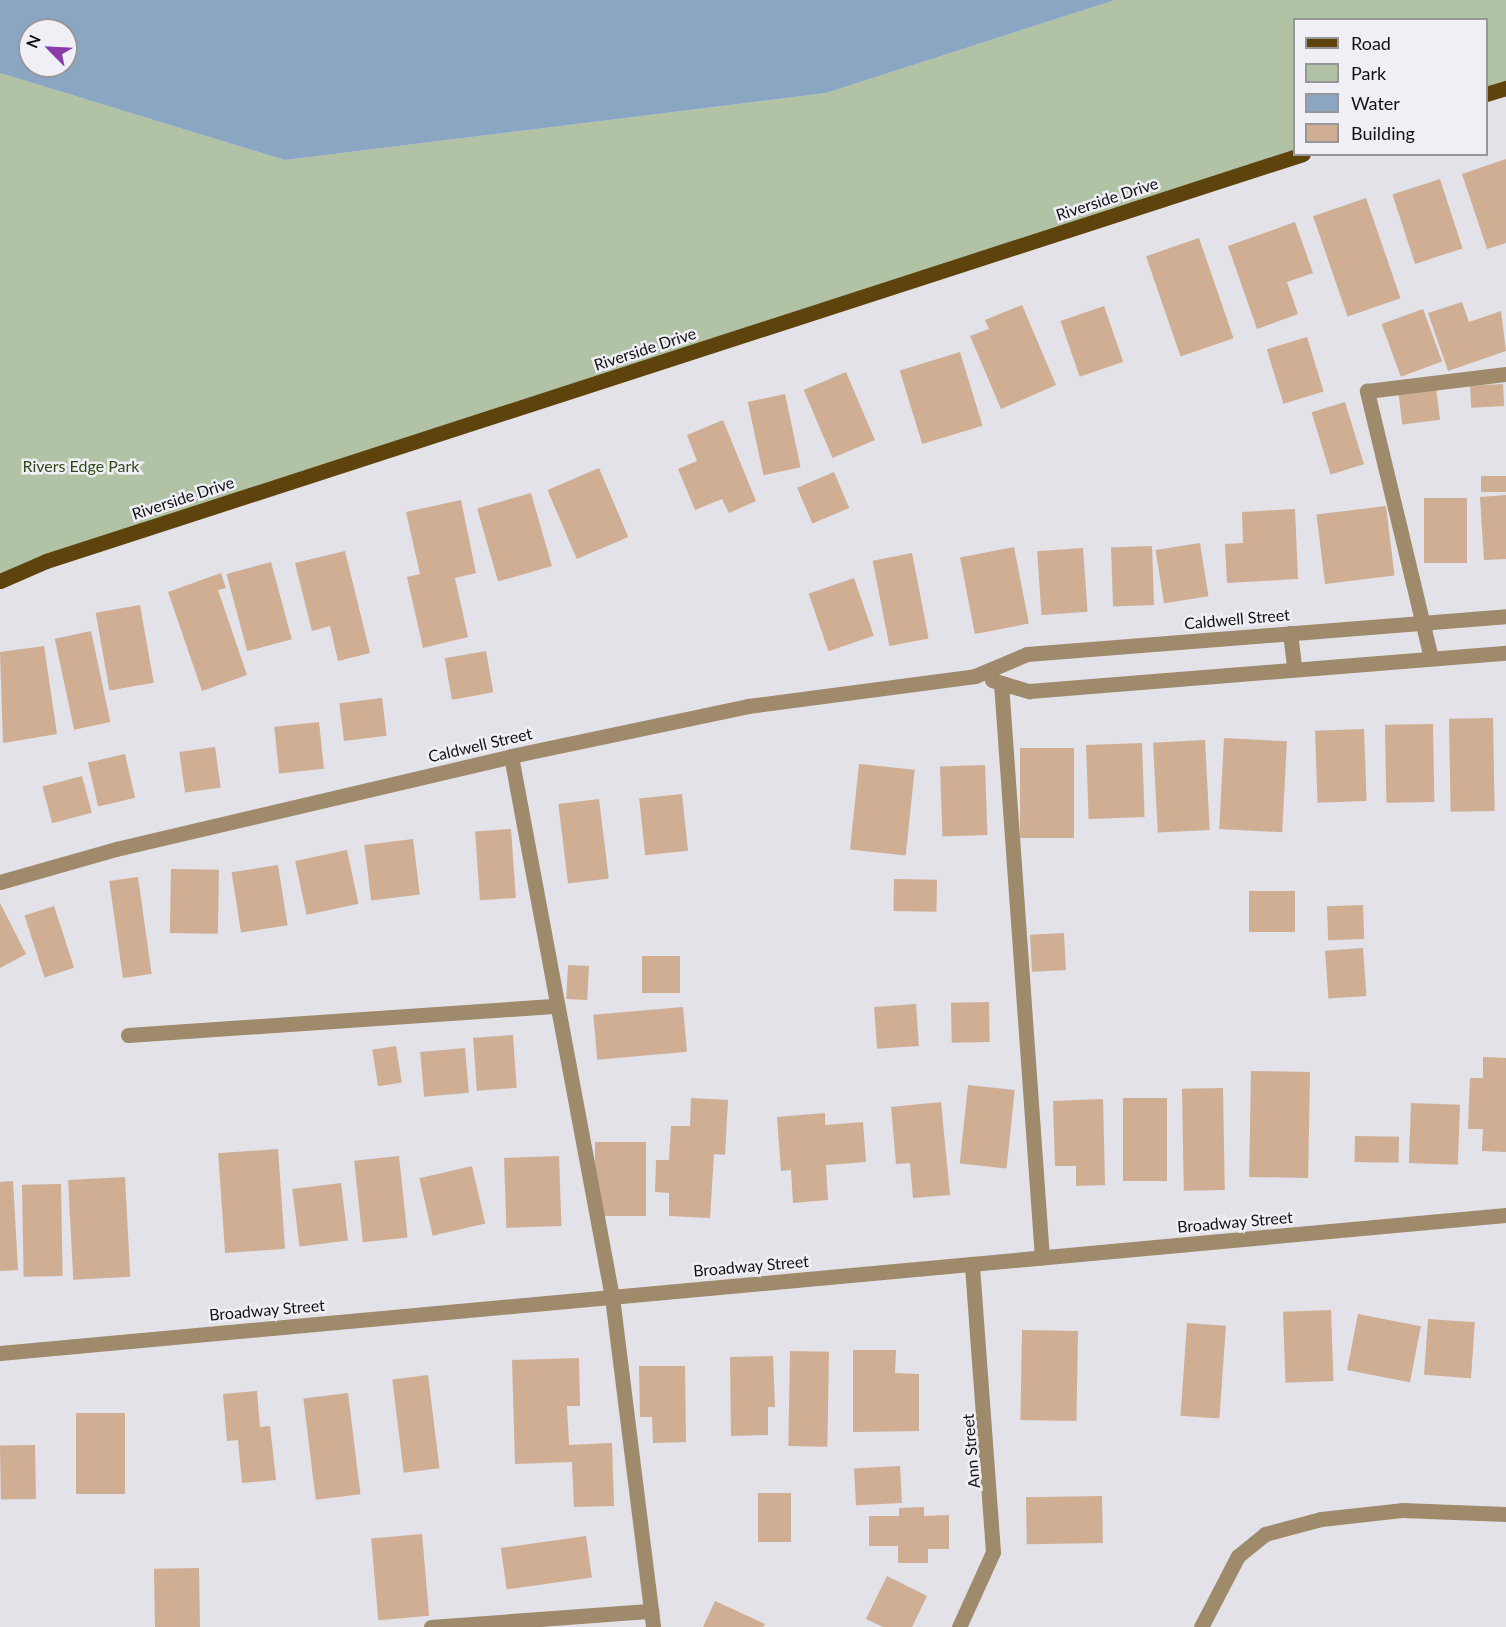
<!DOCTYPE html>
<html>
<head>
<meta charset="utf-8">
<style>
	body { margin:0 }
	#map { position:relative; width:1506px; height:1627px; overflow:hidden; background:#e2e2e8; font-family:Lato,sans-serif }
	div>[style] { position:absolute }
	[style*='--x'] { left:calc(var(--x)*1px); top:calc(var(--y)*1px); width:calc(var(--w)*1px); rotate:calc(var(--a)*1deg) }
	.green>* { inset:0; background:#b1c2a5 }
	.water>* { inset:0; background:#8aa6c3 }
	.building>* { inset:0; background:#cfae93; transform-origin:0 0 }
	.minor>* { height:15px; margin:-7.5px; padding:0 7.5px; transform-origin:7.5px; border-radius:7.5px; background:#9f8a6b }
	.major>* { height:15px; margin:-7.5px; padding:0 7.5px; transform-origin:7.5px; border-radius:7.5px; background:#5f430d }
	span { translate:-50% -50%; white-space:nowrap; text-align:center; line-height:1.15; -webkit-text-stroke:5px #efeff5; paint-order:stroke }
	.street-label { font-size:16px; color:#121214 }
	.park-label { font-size:16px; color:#304916 }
	.legend { position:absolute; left:1293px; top:18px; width:195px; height:138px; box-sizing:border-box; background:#efeff5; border:2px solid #97979b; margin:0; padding:8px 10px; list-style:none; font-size:18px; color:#121214 }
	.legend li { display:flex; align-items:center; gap:12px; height:30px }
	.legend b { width:30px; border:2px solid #97979b }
	.north { position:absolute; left:18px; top:18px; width:60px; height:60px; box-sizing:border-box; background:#efeff5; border:2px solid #97979b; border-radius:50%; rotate:294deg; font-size:16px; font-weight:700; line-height:24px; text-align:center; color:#121214 }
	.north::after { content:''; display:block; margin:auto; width:21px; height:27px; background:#893bac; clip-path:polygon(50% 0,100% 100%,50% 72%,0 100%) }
</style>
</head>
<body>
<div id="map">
	<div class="green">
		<i style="clip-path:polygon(1115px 0,1506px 0,1506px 88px,1487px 94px,1486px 20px,1294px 20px,1294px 154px,0 581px,0 73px,285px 160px,826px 93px)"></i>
	</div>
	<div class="water">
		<i style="clip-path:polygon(evenodd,0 0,1115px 0,826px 93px,285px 160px,0 73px,0 0,30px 30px,66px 30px,66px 66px,30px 66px,30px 30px)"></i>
	</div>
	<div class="building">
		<i style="clip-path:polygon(1506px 159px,1506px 243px,1487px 249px,1462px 174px)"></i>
		<i style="left:1440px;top:179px;width:73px;height:50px;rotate:72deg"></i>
		<i style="left:1366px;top:198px;width:106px;height:56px;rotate:71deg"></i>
		<i style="clip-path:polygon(1295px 222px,1313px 273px,1287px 282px,1298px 314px,1257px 329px,1228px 246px)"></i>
		<i style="left:1199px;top:238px;width:106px;height:56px;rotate:71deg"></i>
		<i style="clip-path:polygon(1462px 302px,1469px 322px,1501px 311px,1506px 351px,1448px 371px,1428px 313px)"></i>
		<i style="clip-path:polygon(1022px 305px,1056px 385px,1001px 409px,970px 336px,989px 329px,985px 320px)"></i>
		<i style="left:1104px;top:306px;width:59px;height:46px;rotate:71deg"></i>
		<i style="left:1423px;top:309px;width:56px;height:44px;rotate:70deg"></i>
		<i style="left:1307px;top:337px;width:57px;height:42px;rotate:73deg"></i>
		<i style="left:960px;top:352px;width:77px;height:63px;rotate:73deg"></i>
		<i style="left:846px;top:372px;width:74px;height:46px;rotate:67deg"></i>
		<i style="left:1503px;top:384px;width:22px;height:33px;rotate:87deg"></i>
		<i style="left:1436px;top:387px;width:33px;height:38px;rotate:83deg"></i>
		<i style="left:785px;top:394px;width:75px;height:38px;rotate:78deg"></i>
		<i style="left:1345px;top:402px;width:65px;height:35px;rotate:73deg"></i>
		<i style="clip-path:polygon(723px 420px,756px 501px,729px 513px,722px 499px,695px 510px,678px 469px,697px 461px,687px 435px)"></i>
		<i style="left:599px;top:468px;width:75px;height:56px;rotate:67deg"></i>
		<i style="left:834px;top:472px;width:39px;height:40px;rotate:67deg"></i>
		<i style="left:1506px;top:476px;width:16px;height:25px;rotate:90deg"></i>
		<i style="left:531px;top:493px;width:76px;height:56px;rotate:74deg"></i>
		<i style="clip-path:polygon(1506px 495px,1506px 559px,1484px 560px,1480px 497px)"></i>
		<i style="left:1424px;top:498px;width:43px;height:65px"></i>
		<i style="clip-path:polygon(461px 500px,476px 573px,455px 578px,468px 637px,423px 648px,407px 577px,420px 574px,406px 512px)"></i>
		<i style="left:1386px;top:506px;width:70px;height:70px;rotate:83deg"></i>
		<i style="clip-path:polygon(1295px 509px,1298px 579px,1227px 583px,1225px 544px,1243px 543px,1242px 512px)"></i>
		<i style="left:1200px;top:543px;width:54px;height:45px;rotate:81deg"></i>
		<i style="left:1152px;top:546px;width:59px;height:41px;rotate:88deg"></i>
		<i style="left:1014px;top:547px;width:78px;height:55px;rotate:79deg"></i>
		<i style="left:1083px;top:548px;width:64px;height:46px;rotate:86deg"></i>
		<i style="clip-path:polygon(345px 551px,370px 653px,338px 661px,330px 626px,312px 631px,295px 563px)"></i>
		<i style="left:912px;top:553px;width:87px;height:40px;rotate:79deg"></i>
		<i style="left:271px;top:562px;width:80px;height:46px;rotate:75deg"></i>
		<i style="clip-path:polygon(221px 573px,226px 588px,218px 590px,247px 675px,202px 691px,168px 592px)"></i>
		<i style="left:854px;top:578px;width:61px;height:48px;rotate:71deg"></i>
		<i style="left:140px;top:605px;width:79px;height:45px;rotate:80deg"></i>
		<i style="left:91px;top:631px;width:93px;height:37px;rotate:78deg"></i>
		<i style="clip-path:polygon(44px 646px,57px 734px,3px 743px,0 652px)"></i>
		<i style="left:486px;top:651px;width:42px;height:42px;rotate:80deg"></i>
		<i style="left:382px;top:698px;width:38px;height:43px;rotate:83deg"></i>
		<i style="left:1493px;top:718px;width:93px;height:44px;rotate:89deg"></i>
		<i style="left:319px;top:722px;width:47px;height:45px;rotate:84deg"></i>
		<i style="left:1433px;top:724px;width:78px;height:48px;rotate:89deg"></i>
		<i style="left:1364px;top:729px;width:72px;height:49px;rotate:88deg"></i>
		<i style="left:1224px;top:738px;width:63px;height:91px;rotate:3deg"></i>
		<i style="left:1205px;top:740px;width:90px;height:52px;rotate:87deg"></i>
		<i style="left:1142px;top:743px;width:74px;height:56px;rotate:88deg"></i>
		<i style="left:215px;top:747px;width:41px;height:36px;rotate:82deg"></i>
		<i style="left:1020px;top:748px;width:54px;height:90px"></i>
		<i style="left:125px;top:754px;width:45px;height:38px;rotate:77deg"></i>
		<i style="left:859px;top:764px;width:56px;height:86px;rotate:6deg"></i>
		<i style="left:985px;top:765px;width:70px;height:45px;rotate:88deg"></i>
		<i style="left:82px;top:776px;width:38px;height:41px;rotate:75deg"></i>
		<i style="left:682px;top:794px;width:57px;height:43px;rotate:84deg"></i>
		<i style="left:599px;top:799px;width:80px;height:41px;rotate:83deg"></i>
		<i style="left:511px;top:829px;width:69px;height:36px;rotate:86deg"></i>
		<i style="left:413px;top:839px;width:56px;height:49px;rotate:83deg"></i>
		<i style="left:347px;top:850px;width:55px;height:53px;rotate:78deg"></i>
		<i style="left:278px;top:865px;width:61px;height:47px;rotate:81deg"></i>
		<i style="left:171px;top:869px;width:48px;height:64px;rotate:1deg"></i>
		<i style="left:138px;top:877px;width:98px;height:29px;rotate:82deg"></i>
		<i style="left:894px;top:879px;width:43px;height:32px;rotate:1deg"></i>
		<i style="left:1295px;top:891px;width:41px;height:46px;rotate:90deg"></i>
		<i style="clip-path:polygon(0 903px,26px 954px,0 968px)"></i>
		<i style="left:1363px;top:905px;width:34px;height:36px;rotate:88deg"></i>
		<i style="left:54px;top:906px;width:65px;height:31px;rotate:72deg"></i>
		<i style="left:1064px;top:933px;width:37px;height:34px;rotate:87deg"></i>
		<i style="left:1363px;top:948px;width:48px;height:38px;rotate:86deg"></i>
		<i style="left:642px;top:956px;width:38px;height:37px"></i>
		<i style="left:568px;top:965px;width:21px;height:34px;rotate:3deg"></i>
		<i style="left:989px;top:1002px;width:40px;height:38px;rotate:89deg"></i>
		<i style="left:916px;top:1004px;width:42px;height:42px;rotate:86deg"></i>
		<i style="left:683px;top:1007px;width:45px;height:90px;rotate:85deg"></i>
		<i style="left:513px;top:1035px;width:53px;height:40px;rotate:86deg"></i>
		<i style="left:396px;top:1046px;width:37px;height:24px;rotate:81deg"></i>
		<i style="left:465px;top:1048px;width:45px;height:45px;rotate:85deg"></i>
		<i style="clip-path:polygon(1483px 1057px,1506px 1058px,1506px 1152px,1482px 1151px,1483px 1129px,1468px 1129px,1470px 1078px,1483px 1078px)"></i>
		<i style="left:1251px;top:1071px;width:59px;height:106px;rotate:1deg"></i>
		<i style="left:968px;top:1085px;width:47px;height:79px;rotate:6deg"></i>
		<i style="left:1223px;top:1088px;width:102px;height:41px;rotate:89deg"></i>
		<i style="clip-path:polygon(691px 1098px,728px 1100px,725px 1155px,714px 1154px,710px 1218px,669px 1216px,669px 1193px,655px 1192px,656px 1160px,669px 1160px,671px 1126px,690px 1126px)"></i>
		<i style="left:1123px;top:1098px;width:44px;height:83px"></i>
		<i style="clip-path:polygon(1103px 1099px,1105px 1185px,1076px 1186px,1076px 1166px,1055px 1166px,1053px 1101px)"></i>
		<i style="clip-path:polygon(941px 1102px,950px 1195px,913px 1198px,910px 1163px,896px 1164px,891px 1107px)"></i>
		<i style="left:1411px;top:1103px;width:49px;height:60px;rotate:2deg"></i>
		<i style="clip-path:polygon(825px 1113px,825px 1125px,863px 1122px,866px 1162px,826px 1165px,828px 1200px,793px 1203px,791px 1170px,781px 1171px,777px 1117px)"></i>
		<i style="left:1355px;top:1136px;width:44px;height:26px;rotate:1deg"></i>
		<i style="left:595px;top:1142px;width:51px;height:74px"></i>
		<i style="left:278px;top:1149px;width:100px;height:60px;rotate:86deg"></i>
		<i style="left:399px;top:1156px;width:82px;height:45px;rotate:84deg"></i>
		<i style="left:559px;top:1156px;width:70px;height:55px;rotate:88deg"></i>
		<i style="left:472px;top:1166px;width:59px;height:54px;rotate:77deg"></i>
		<i style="left:125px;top:1177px;width:100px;height:57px;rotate:87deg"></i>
		<i style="clip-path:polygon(13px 1181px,18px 1270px,0 1271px,0 1182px)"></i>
		<i style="left:341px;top:1183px;width:58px;height:49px;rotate:83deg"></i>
		<i style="left:61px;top:1184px;width:92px;height:39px;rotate:89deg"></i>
		<i style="left:1331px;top:1310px;width:71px;height:48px;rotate:88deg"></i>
		<i style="left:1358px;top:1314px;width:64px;height:57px;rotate:11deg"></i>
		<i style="left:1428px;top:1319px;width:47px;height:56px;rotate:4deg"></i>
		<i style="left:1187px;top:1323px;width:39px;height:93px;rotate:4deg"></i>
		<i style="left:1022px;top:1330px;width:56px;height:90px;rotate:1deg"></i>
		<i style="clip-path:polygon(853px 1350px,896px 1350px,895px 1373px,919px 1374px,919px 1431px,853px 1432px)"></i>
		<i style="left:790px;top:1351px;width:39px;height:95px;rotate:1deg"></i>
		<i style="clip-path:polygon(773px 1356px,775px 1407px,768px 1407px,768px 1435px,731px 1436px,730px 1357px)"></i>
		<i style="clip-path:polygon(579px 1358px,580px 1406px,567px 1406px,569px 1445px,612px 1443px,614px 1506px,574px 1507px,572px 1462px,515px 1464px,512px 1360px)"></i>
		<i style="clip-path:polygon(639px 1366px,685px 1366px,686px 1442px,653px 1443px,652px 1417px,640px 1417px)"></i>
		<i style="left:428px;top:1375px;width:94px;height:36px;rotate:83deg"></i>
		<i style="clip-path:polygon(257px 1391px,260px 1427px,270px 1426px,276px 1480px,242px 1483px,238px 1440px,227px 1441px,223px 1394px)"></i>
		<i style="left:348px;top:1393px;width:102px;height:45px;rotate:83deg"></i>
		<i style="left:76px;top:1413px;width:49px;height:81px"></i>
		<i style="left:35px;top:1445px;width:54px;height:35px;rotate:89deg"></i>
		<i style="left:900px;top:1466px;width:37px;height:46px;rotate:87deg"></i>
		<i style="left:758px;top:1493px;width:33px;height:49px"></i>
		<i style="left:1102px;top:1496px;width:47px;height:76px;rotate:89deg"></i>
		<i style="clip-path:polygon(924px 1507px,924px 1516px,949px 1515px,949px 1549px,928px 1549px,928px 1563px,898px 1563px,898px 1546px,869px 1546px,869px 1516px,899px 1516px,899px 1508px)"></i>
		<i style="left:422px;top:1534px;width:82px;height:51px;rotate:85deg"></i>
		<i style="left:586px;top:1536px;width:42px;height:86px;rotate:82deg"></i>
		<i style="left:199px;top:1568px;width:59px;height:45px;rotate:89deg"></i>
		<i style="clip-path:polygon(887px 1576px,927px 1596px,912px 1627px,883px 1627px,866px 1619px)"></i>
		<i style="clip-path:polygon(715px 1601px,765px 1624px,763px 1627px,703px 1627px)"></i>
	</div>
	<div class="minor">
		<i style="--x:1290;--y:633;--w:35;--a:83"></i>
		<i style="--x:1431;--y:658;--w:275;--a:-103.5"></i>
		<i style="--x:1367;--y:391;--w:140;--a:-7"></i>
		<i style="--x:992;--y:680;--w:39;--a:17"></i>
		<i style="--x:1029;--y:691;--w:479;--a:-4.6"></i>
		<i style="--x:1001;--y:683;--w:576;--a:85.92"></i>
		<i style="--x:511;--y:756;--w:550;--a:79.43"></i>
		<i style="--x:612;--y:1297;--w:333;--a:82.9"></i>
		<i style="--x:0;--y:882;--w:121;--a:-15.9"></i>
		<i style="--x:116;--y:849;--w:406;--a:-13.2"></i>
		<i style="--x:511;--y:756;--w:242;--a:-11.9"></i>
		<i style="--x:748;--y:706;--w:229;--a:-7.5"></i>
		<i style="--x:975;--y:676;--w:56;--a:-22.9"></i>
		<i style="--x:1027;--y:654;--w:481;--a:-4.5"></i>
		<i style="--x:128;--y:1035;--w:429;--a:-3.9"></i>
		<i style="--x:0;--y:1353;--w:1512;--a:-5.24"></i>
		<i style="--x:431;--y:1627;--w:221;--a:-4.2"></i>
		<i style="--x:959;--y:1627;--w:82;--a:-65.6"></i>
		<i style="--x:993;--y:1552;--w:289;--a:-94.2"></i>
		<i style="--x:1201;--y:1627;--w:80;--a:-62.5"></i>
		<i style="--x:1238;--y:1556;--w:35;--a:-39"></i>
		<i style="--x:1265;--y:1534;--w:58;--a:-15"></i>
		<i style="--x:1321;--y:1519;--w:81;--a:-6.3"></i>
		<i style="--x:1402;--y:1510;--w:104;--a:2.2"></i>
	</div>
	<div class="major">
		<i style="--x:1486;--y:94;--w:21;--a:-17"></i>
		<i style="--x:0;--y:581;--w:50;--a:-23.5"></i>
		<i style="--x:46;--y:561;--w:1321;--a:-17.94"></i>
	</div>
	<div class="street-label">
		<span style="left:1107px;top:199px;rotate:-18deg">Riverside Drive</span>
		<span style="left:645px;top:349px;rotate:-18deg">Riverside Drive</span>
		<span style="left:183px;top:498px;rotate:-18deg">Riverside Drive</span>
		<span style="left:1237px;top:619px;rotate:-5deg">Caldwell Street</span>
		<span style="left:480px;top:745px;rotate:-13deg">Caldwell Street</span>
		<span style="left:1235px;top:1222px;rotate:-5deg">Broadway Street</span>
		<span style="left:751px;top:1266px;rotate:-5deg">Broadway Street</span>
		<span style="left:267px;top:1310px;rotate:-5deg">Broadway Street</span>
		<span style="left:971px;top:1451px;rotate:-95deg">Ann Street</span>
	</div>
	<div class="park-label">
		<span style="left:81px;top:466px">Rivers Edge Park</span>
	</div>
	<ul class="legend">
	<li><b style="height:8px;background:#5f430d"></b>Road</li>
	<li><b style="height:16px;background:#b1c2a5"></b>Park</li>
	<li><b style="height:16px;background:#8aa6c3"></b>Water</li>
	<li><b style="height:16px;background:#cfae93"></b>Building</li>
	</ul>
	<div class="north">N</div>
</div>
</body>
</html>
